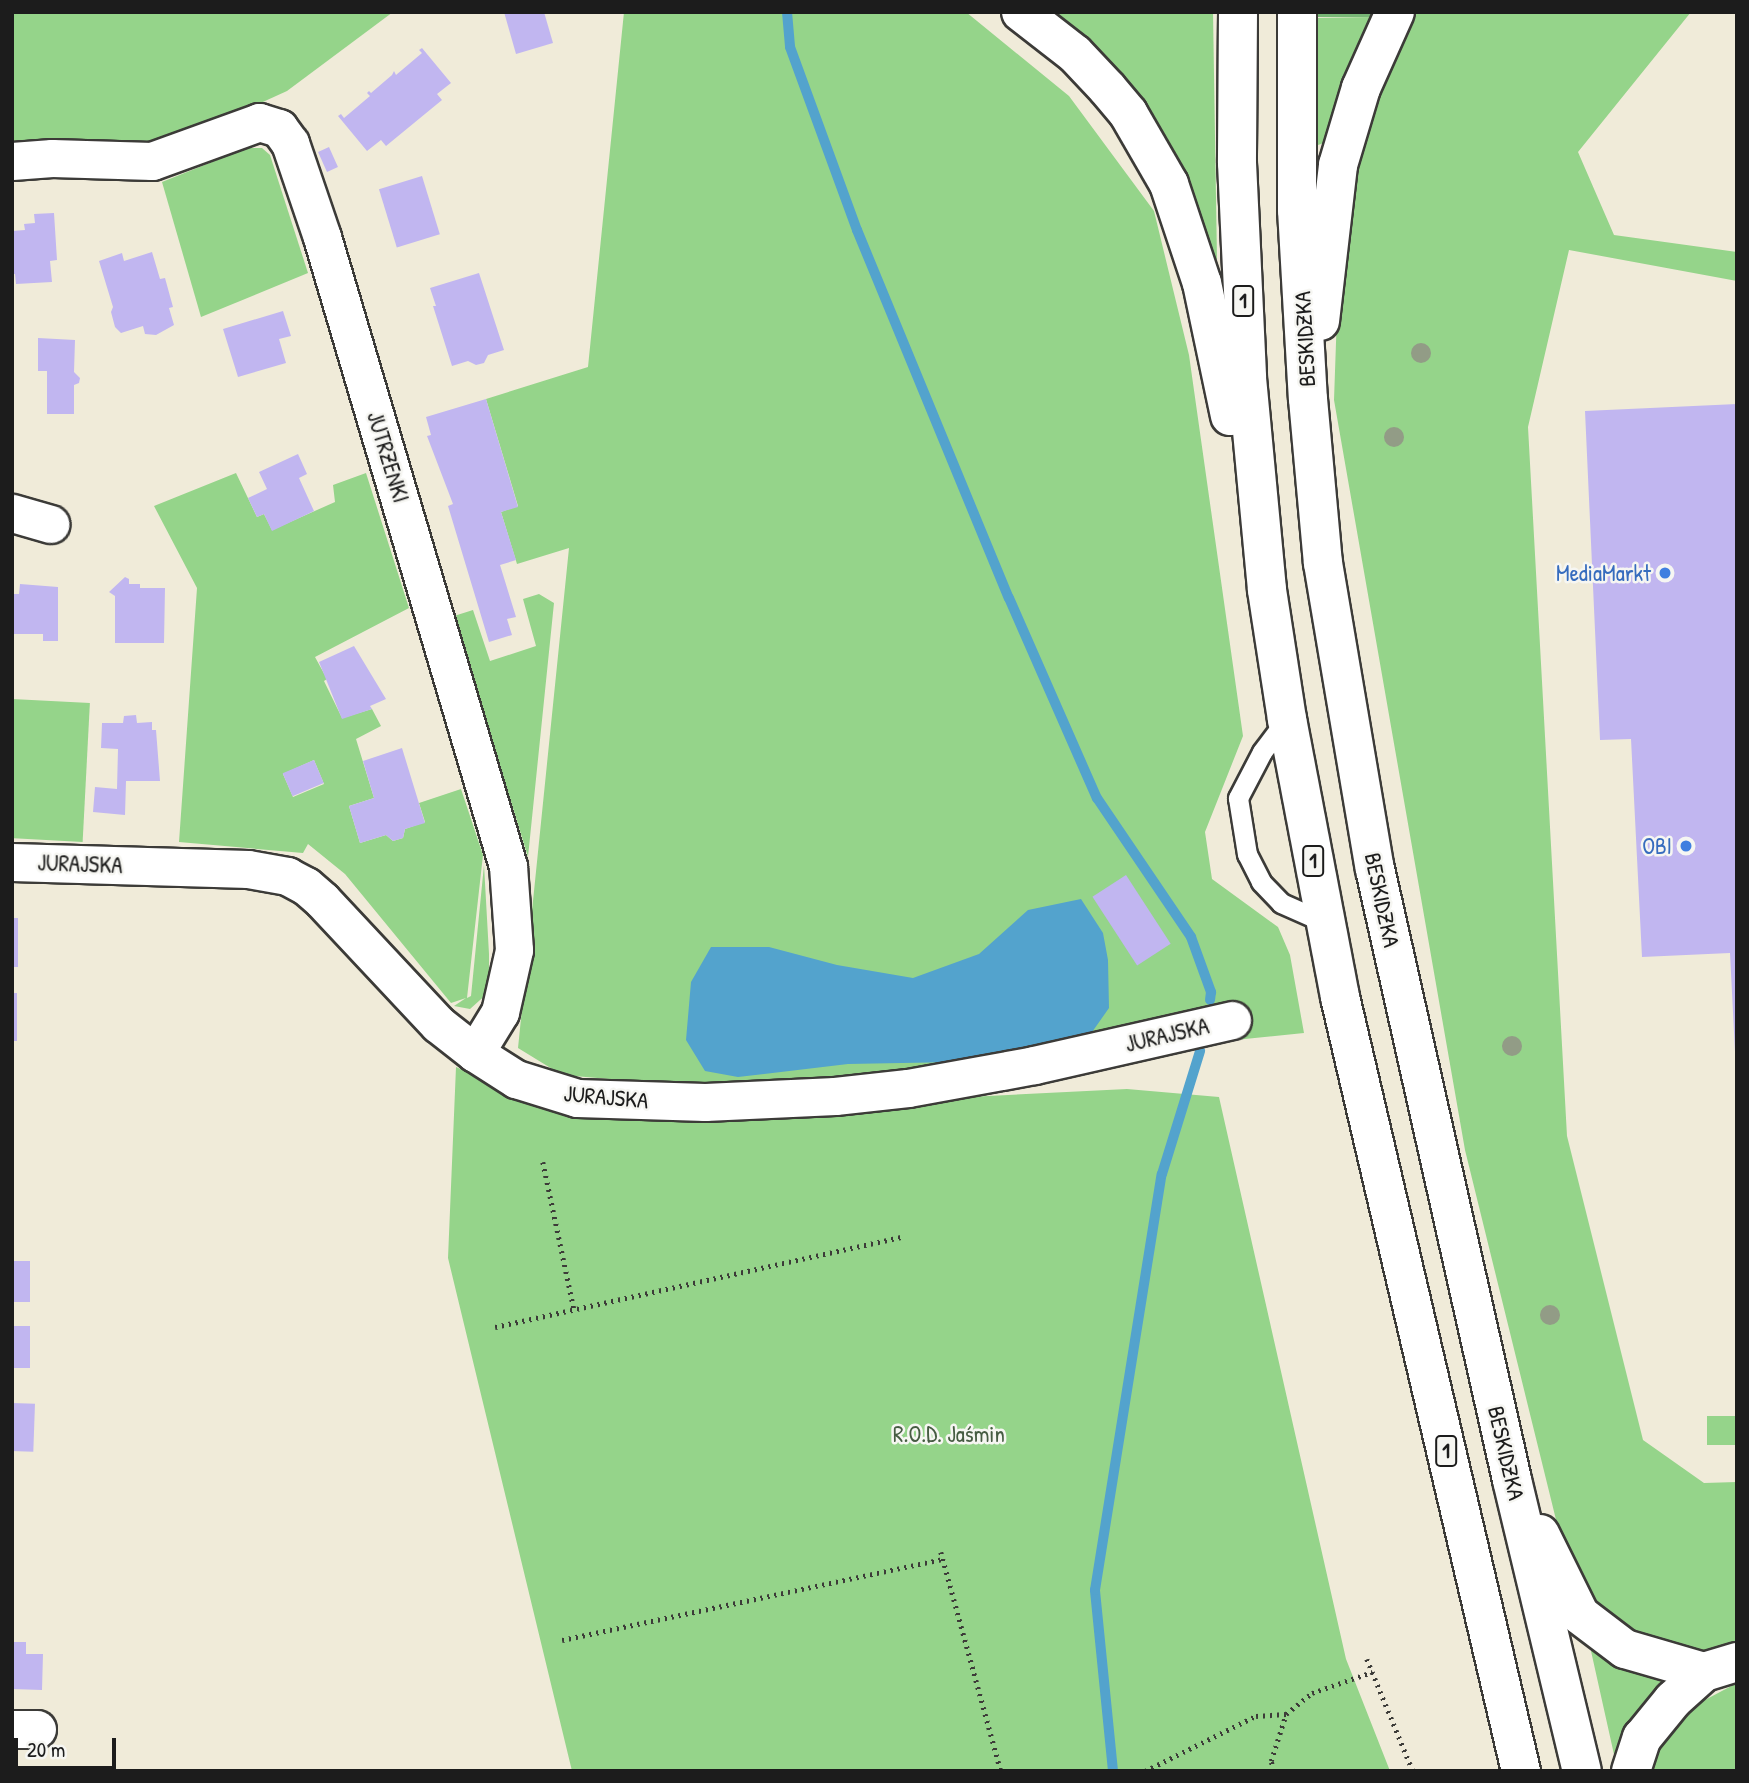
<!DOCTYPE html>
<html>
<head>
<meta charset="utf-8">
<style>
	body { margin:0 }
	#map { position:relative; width:1749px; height:1783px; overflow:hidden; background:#f0ebd9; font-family:"Patrick Hand",sans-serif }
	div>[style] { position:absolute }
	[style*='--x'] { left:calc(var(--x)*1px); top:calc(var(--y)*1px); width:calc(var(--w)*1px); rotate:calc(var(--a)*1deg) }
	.green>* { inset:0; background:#95d48a; transform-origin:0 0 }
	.forest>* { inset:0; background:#78b676; transform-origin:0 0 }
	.water>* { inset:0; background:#53a3cd }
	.stream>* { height:10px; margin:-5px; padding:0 5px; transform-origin:5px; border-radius:5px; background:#53a3cd }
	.building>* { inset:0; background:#c1b6f0; transform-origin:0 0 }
	.path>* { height:4.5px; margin-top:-2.25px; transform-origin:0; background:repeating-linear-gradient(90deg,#3c3b38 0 2px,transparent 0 7px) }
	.roads { filter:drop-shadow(2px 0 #3c3b38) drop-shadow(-2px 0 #3c3b38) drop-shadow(0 2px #3c3b38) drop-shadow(0 -2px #3c3b38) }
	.service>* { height:19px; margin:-9.5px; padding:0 9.5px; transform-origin:9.5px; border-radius:9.5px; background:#fff }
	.minor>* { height:37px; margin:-18.5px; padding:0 18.5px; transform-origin:18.5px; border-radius:18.5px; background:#fff }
	.primary>* { height:38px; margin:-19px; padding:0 19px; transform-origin:19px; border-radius:19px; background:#fff }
	.trees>* { width:20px; height:20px; margin:-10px; border-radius:50%; background:#929c86 }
	.dots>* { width:19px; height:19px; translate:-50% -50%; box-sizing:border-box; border:4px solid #f6f6f2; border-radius:50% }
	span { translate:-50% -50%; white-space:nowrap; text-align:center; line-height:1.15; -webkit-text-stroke:5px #f6f6f2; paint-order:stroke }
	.shield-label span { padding:2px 5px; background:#f6f6f2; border:2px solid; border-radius:5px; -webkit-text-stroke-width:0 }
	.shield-label { font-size:21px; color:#1c1c1c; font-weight:700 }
	.street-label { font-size:23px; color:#1c1c1c }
	.shop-label { font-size:23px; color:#366cbe }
	.right { translate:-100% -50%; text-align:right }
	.park-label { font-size:23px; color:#465c42 }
	.frame { position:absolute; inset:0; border:14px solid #1c1c1c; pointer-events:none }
	.scale { position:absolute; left:14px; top:1738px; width:102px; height:32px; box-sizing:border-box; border:4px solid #1c1c1c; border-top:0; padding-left:9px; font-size:21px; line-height:24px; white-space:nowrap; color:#1c1c1c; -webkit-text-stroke:5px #f6f6f2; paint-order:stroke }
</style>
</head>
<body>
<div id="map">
	<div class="green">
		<i style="clip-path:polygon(12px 12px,393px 12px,287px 91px,195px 133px,153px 145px,12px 150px)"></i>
		<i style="clip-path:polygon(624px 12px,966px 12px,1069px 96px,1154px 211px,1189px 355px,1243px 736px,1205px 832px,1212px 879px,1278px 927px,1290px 955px,1304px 1033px,902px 1074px,693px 1086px,562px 1075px,518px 1048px,569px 548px,517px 564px,501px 512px,518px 506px,486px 399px,588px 367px)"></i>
		<i style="clip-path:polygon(1049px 12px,1213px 12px,1217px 259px,1212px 261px)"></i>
		<i style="clip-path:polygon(1416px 12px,1691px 12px,1578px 152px,1614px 235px,1737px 252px,1737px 281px,1569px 250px,1528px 427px,1567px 1136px,1643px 1440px,1704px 1483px,1737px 1482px,1737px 1645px,1697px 1653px,1670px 1651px,1599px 1615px,1561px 1540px,1465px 1150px,1334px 400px,1339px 256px,1349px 173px,1380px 83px)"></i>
		<i style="clip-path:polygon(1371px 17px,1350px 65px,1324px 143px,1318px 145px,1314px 115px,1314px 18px)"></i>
		<i style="clip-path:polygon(247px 148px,262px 148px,270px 155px,308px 273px,201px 317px,162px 182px)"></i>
		<i style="clip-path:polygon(evenodd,236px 473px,257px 517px,264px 514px,272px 530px,335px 502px,333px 485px,366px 473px,409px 608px,315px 657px,327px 679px,324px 681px,342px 718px,372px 709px,381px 726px,356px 739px,374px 798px,349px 806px,360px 843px,386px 835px,393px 841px,403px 838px,405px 829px,425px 822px,419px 803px,461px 789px,483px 855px,467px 998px,471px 996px,484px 865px,489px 954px,489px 992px,470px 1009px,454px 1006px,466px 998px,451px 1003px,345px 874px,308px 844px,303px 853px,179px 842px,197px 588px,154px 506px,236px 473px,314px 760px,324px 784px,293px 797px,283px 774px,314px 760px)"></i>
		<i style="clip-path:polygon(539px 594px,554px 603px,528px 857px,454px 616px,473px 610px,490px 661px,536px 646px,523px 599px)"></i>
		<i style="left:12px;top:699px;width:78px;height:139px;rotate:3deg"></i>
		<i style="clip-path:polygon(456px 1067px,572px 1117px,1127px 1089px,1219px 1097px,1346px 1659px,1390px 1771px,572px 1771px,448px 1258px)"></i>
		<i style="left:1737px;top:1416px;width:29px;height:30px;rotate:90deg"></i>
		<i style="clip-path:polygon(1595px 1650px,1613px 1664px,1677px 1682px,1615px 1759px,1591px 1651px)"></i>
		<i style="clip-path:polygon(1737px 1683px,1737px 1771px,1642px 1771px,1686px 1710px)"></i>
	</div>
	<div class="forest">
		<i style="left:1314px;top:12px;width:60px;height:5px"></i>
	</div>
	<div class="water">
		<i style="clip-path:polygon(1081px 899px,1103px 933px,1108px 960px,1109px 1008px,1090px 1035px,956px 1062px,848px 1064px,738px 1077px,705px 1071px,686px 1040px,691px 982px,711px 947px,769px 947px,837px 965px,913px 978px,979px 954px,1028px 910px)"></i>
	</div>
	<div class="stream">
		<i style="--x:787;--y:12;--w:35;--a:85"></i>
		<i style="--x:790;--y:47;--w:195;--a:69.9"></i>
		<i style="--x:857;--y:230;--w:398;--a:67.6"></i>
		<i style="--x:1009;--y:598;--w:219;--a:66.3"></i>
		<i style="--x:1097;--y:798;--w:168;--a:55.9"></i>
		<i style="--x:1191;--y:937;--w:59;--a:70"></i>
		<i style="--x:1211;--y:992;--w:8;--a:97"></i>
		<i style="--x:1113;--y:1771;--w:182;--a:-95.7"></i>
		<i style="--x:1095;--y:1590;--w:421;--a:-80.9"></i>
		<i style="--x:1162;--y:1174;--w:129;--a:-72.8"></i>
	</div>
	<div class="building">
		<i style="clip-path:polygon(504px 12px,544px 12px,553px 43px,516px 54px)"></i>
		<i style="clip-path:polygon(422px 48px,451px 83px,437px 94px,442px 100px,386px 146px,381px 140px,367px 151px,338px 116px,341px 114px,344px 118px,370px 96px,367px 93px,369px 91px,371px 93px,392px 75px,394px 71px,396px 75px,422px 53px,419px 50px)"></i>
		<i style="left:329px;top:147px;width:22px;height:12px;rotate:66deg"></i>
		<i style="left:422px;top:176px;width:61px;height:45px;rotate:73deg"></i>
		<i style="clip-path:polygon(54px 213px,57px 260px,50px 261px,52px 282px,16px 284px,15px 274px,12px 274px,12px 231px,25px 230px,24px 224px,35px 223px,34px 214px)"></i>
		<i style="clip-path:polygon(152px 252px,160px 279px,165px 278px,173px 307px,169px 308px,174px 325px,156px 335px,145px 334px,143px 326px,121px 333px,115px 327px,111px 312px,113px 307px,99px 261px,122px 253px,124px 261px)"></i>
		<i style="clip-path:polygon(479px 273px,504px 350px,488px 355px,484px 363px,476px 365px,468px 361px,452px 366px,433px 306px,436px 306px,430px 288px)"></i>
		<i style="clip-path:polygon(283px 311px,291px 336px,279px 339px,286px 363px,238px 377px,223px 329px)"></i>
		<i style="clip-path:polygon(38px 338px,75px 340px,74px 372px,80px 378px,79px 383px,74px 385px,74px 414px,47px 414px,47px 371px,38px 371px)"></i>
		<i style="clip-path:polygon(486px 399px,518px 507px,501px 512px,516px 560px,500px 565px,516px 617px,507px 619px,512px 635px,489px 642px,448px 506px,453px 504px,427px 436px,431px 435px,426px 417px)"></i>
		<i style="clip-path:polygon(1737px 404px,1737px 1052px,1735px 1052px,1730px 953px,1642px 957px,1631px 739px,1600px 740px,1585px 411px)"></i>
		<i style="clip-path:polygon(298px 454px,307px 474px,299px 478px,314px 511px,272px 531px,264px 514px,257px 517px,248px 498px,267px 489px,259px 472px)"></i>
		<i style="clip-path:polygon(125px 577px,129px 579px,129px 584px,140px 584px,140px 588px,165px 588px,164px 643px,115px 643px,115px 596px,109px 592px)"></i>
		<i style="clip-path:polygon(20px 584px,58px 587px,58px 641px,43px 641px,43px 634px,12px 634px,12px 594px,19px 594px)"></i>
		<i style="clip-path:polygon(354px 646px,386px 699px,370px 706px,372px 709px,342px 719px,319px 662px)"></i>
		<i style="clip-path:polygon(136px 715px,137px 723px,152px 722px,152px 730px,156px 730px,160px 781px,126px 781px,125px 815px,93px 812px,95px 787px,117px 789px,118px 749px,101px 748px,102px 723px,123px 723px,124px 716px)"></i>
		<i style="clip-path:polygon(402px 748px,425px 823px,405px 829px,403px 838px,393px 841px,386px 835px,360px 843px,349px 806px,374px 798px,363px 761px)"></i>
		<i style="left:314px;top:760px;width:25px;height:34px;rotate:67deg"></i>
		<i style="left:1126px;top:875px;width:82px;height:40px;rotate:57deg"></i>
		<i style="left:12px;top:918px;width:6px;height:49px"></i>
		<i style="left:12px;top:993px;width:5px;height:48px"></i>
		<i style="left:12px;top:1261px;width:18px;height:41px"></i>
		<i style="left:12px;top:1326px;width:18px;height:42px"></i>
		<i style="left:12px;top:1403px;width:23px;height:48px;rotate:2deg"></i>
		<i style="clip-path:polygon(12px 1642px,26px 1642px,26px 1654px,43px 1654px,42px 1690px,12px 1689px)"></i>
		<i style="clip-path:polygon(12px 1757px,18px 1757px,17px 1771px,12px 1771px)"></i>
	</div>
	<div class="path">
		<i style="--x:543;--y:1162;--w:150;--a:78.1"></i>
		<i style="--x:495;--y:1327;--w:416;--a:-12.5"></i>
		<i style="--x:941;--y:1552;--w:227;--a:74.7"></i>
		<i style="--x:562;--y:1640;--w:390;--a:-12"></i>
		<i style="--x:1367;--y:1659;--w:121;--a:67.7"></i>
		<i style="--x:1145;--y:1771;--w:124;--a:-26.4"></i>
		<i style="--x:1256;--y:1716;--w:30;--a:-4"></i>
		<i style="--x:1273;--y:1771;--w:10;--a:-101"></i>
		<i style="--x:1271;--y:1761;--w:49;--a:-72.3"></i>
		<i style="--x:1286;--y:1714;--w:33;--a:-39"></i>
		<i style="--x:1312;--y:1693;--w:64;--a:-19.3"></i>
	</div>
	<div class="roads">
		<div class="service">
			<i style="--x:1286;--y:720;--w:40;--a:127"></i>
			<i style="--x:1262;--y:752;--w:52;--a:117.6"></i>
			<i style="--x:1238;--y:798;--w:57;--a:80.9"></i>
			<i style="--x:1247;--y:854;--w:31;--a:63"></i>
			<i style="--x:1261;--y:882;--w:29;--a:46"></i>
			<i style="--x:1281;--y:903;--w:47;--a:23.8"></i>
		</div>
		<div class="minor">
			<i style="--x:12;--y:161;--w:40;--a:-4.3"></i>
			<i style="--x:52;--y:158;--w:100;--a:1.7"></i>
			<i style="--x:152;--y:161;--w:114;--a:-20"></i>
			<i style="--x:259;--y:122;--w:21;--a:17"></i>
			<i style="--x:279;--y:128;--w:19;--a:54"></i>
			<i style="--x:290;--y:143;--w:99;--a:71.2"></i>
			<i style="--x:322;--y:237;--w:656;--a:73.53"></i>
			<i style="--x:508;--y:866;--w:84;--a:85.9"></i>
			<i style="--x:514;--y:950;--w:64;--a:102.7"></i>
			<i style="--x:500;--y:1012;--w:48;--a:121.4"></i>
			<i style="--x:12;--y:513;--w:40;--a:16"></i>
			<i style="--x:12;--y:862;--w:236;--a:1.7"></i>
			<i style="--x:248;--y:869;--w:40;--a:10"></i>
			<i style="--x:287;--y:876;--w:21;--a:28"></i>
			<i style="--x:306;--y:886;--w:21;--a:41"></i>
			<i style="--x:322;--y:900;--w:170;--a:46.9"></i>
			<i style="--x:438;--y:1024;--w:47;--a:38.1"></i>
			<i style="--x:475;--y:1053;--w:49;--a:32.4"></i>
			<i style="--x:516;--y:1079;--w:64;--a:17.3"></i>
			<i style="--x:577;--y:1098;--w:128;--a:1.8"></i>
			<i style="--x:705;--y:1102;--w:130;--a:-2.6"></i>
			<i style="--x:835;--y:1096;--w:73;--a:-6.3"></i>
			<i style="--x:908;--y:1088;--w:128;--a:-10.3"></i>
			<i style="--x:1034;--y:1065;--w:203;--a:-12.8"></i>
			<i style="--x:12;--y:1729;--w:25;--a:0"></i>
		</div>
		<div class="primary">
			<i style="--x:1021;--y:12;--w:68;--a:37.9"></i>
			<i style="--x:1075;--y:54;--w:47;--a:46.7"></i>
			<i style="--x:1107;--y:88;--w:33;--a:50"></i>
			<i style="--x:1128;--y:113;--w:82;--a:60"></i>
			<i style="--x:1169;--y:184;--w:104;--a:71.6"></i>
			<i style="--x:1202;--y:283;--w:136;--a:78.1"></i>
			<i style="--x:1238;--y:12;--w:151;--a:90.4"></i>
			<i style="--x:1237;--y:163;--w:215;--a:87.3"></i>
			<i style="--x:1247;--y:378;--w:213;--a:84.6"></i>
			<i style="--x:1267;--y:590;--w:131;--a:81.2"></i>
			<i style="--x:1287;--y:719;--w:283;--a:79.2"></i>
			<i style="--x:1340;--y:997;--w:795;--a:76.84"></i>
			<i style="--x:1297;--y:12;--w:198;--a:90"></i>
			<i style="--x:1297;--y:210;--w:189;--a:86.7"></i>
			<i style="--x:1308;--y:399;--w:165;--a:84.8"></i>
			<i style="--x:1323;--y:563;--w:310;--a:80.4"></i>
			<i style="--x:1375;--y:869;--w:626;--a:77.36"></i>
			<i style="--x:1512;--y:1480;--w:299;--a:76.5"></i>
			<i style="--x:1320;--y:321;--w:157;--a:-83.4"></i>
			<i style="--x:1338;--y:165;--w:80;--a:-73.4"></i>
			<i style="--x:1361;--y:88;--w:83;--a:-65.9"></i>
			<i style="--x:1540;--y:1534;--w:90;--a:63.7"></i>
			<i style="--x:1580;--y:1615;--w:56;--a:37.1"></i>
			<i style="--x:1625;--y:1649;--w:82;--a:16.2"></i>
			<i style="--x:1631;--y:1771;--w:35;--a:-72"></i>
			<i style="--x:1642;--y:1738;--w:49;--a:-50.8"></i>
			<i style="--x:1673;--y:1700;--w:42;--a:-42.1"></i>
			<i style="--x:1704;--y:1672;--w:34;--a:-17"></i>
		</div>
	</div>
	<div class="trees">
		<i style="left:1421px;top:353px"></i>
		<i style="left:1394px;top:437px"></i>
		<i style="left:1512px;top:1046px"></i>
		<i style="left:1550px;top:1315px"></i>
	</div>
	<div class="dots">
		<i style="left:1665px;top:573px;background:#3f7fe0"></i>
		<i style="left:1686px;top:846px;background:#3f7fe0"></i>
	</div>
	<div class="shield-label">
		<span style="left:1243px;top:301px">1</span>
		<span style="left:1313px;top:861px">1</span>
		<span style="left:1446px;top:1451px">1</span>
	</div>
	<div class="street-label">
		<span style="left:1305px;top:339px;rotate:-93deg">BESKIDZKA</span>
		<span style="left:388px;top:457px;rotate:73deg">JUTRZENKI</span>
		<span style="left:80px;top:864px;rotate:2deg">JURAJSKA</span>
		<span style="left:1382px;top:900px;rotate:78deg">BESKIDZKA</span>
		<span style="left:1167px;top:1035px;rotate:-13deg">JURAJSKA</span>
		<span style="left:606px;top:1097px;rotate:5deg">JURAJSKA</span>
		<span style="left:1506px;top:1453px;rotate:77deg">BESKIDZKA</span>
	</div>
	<div class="shop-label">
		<span class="right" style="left:1651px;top:573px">MediaMarkt</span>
		<span class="right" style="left:1672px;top:846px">OBI</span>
	</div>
	<div class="park-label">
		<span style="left:949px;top:1434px">R.O.D. Jaśmin</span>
	</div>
	<div class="frame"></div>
	<div class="scale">20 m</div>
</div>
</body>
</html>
